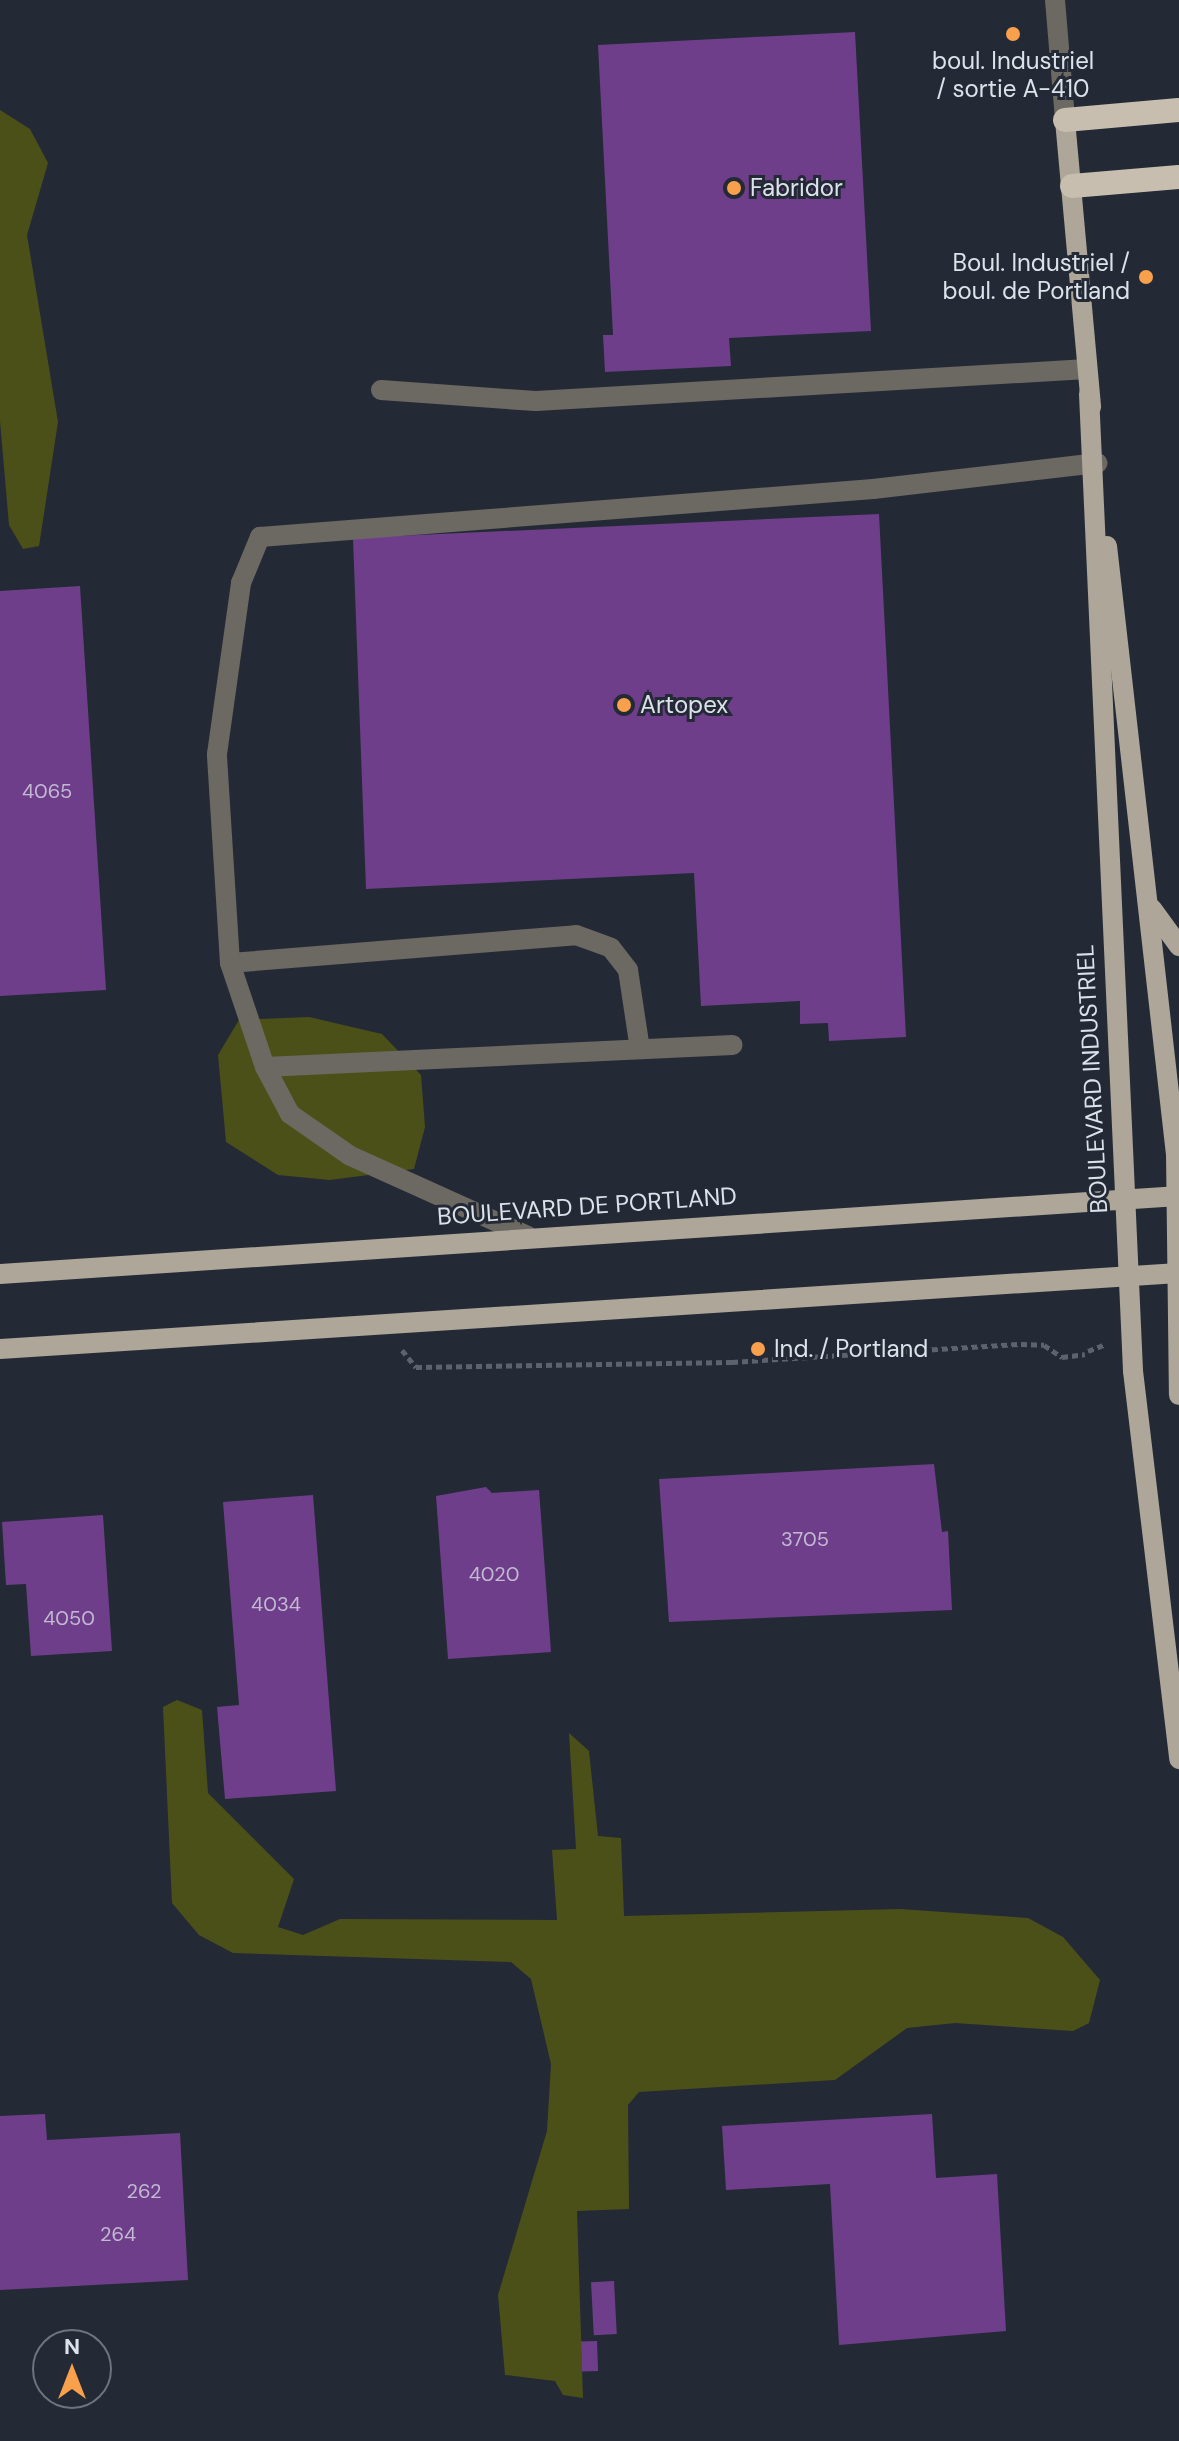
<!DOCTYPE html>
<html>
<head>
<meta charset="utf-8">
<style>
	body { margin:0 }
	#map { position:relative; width:1179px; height:2441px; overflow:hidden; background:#232a36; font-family:"DM Sans",sans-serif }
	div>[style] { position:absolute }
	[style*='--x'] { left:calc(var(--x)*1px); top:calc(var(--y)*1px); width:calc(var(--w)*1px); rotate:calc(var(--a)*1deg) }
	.green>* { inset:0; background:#4b5018 }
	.building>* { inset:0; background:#6f3e8a; transform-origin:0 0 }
	.path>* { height:5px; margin-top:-2.5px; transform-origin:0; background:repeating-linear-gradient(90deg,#5c636d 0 6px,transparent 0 10px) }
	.minor>* { height:20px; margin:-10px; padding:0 10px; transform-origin:10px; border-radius:10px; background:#6c6862 }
	.major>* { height:20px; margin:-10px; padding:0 10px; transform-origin:10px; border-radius:10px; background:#ada699 }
	.highway>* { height:24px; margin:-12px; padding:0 12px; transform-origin:12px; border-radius:12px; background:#c7beaf }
	.dots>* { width:22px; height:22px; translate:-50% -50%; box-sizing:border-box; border:4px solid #232a36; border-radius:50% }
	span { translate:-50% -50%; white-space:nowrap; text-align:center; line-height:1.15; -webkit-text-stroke:6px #232a36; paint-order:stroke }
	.number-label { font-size:20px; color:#c2b9d2 }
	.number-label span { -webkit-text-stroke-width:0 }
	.poi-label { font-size:24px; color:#dde2ea }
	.left { translate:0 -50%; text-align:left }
	.right { translate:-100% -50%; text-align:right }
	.street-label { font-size:24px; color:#dde2ea }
	.north { position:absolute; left:32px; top:2329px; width:80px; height:80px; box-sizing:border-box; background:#232a36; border:2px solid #6d747e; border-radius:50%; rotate:0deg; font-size:22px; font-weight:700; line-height:32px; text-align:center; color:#dde2ea }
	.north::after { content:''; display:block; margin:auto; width:28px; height:36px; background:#f9a04c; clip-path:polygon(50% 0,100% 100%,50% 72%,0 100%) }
</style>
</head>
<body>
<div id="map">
	<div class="green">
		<i style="clip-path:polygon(0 110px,30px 129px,48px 163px,27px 235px,58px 422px,39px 546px,23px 549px,9px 525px,0 421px)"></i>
		<i style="clip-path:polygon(309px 1017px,382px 1034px,421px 1075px,425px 1127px,414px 1169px,330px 1180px,278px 1175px,226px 1142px,218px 1055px,239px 1020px)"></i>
		<i style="clip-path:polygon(177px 1700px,202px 1710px,208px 1793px,294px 1879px,278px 1927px,303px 1935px,340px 1919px,557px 1920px,552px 1850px,576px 1849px,569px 1733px,589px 1751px,598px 1836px,621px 1838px,624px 1916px,900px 1909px,1028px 1918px,1063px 1937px,1100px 1980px,1089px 2023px,1073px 2031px,955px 2023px,907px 2028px,835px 2080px,639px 2092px,628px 2105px,629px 2209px,577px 2211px,583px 2398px,563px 2395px,555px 2381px,505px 2375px,498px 2295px,547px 2131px,551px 2064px,531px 1979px,511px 1962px,233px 1953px,199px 1935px,172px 1903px,163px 1707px)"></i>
	</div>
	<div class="building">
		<i style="clip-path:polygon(855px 32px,871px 331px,729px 338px,731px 366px,605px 372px,603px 335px,613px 335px,598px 45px)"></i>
		<i style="clip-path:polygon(879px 514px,906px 1037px,829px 1041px,828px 1023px,800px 1024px,800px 1001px,701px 1006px,694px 873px,366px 889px,353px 538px)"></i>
		<i style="clip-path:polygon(80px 586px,106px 990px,0 996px,0 591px)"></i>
		<i style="clip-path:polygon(934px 1464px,942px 1532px,948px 1531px,952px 1610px,669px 1622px,659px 1479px)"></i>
		<i style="clip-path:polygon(486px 1487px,492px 1493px,539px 1490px,551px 1652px,448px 1659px,436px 1496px)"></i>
		<i style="clip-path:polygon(313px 1495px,336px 1791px,225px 1799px,217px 1707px,239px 1705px,223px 1502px)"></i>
		<i style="clip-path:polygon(103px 1515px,112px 1651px,31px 1656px,26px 1584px,6px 1585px,2px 1522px)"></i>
		<i style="clip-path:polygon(45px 2114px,47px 2140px,180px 2133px,188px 2280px,0 2290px,0 2116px)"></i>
		<i style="clip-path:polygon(932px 2114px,936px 2178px,997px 2174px,1006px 2331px,839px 2345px,830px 2184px,726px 2190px,722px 2126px)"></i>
		<i style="left:614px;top:2281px;width:53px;height:23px;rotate:87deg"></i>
		<i style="left:597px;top:2341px;width:30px;height:16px;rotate:88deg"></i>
	</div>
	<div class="path">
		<i style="--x:402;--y:1350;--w:22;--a:51"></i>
		<i style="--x:416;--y:1367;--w:316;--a:-0.9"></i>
		<i style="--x:732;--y:1362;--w:290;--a:-3.6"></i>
		<i style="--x:1021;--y:1344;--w:23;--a:2"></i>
		<i style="--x:1044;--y:1345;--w:22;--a:34"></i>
		<i style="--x:1062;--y:1357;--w:23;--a:-7"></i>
		<i style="--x:1088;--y:1351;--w:19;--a:-21"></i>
	</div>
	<div class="minor">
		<i style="--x:1055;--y:0;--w:120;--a:85.2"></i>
		<i style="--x:381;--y:390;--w:155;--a:4.1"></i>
		<i style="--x:536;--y:401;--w:552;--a:-3.32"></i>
		<i style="--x:230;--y:963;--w:347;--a:-4.6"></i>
		<i style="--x:576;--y:935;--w:37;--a:20"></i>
		<i style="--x:611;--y:948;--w:28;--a:52"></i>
		<i style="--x:628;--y:970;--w:80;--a:81.4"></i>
		<i style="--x:265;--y:1067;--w:468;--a:-2.7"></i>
		<i style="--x:528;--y:1236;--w:196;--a:-155.7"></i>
		<i style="--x:349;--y:1155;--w:72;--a:-145.2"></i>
		<i style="--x:290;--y:1114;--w:53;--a:-118"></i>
		<i style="--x:265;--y:1067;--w:110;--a:-108.6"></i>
		<i style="--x:230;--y:963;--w:209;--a:-93.6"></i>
		<i style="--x:217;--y:754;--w:173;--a:-82"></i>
		<i style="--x:241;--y:583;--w:50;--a:-67.6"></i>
		<i style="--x:260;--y:537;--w:615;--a:-4.48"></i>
		<i style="--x:873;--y:489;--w:226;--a:-6.6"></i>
	</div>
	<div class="major">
		<i style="--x:1065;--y:120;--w:288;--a:84.8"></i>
		<i style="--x:1089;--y:394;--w:978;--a:87.42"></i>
		<i style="--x:1133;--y:1371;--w:391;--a:83.2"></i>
		<i style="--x:1107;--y:546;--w:612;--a:83.53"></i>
		<i style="--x:1176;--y:1154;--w:241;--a:89.3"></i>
		<i style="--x:1152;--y:909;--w:46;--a:53.9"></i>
		<i style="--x:0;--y:1274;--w:1182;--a:-3.79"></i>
		<i style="--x:0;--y:1349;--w:1181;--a:-3.69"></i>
	</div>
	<div class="highway">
		<i style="--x:1065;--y:120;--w:114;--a:-5"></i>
		<i style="--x:1072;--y:186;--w:107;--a:-4.8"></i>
	</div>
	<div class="dots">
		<i style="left:1013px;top:34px;background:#f9a04c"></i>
		<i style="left:734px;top:188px;background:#f9a04c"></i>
		<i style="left:1146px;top:277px;background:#f9a04c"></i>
		<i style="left:624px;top:705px;background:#f9a04c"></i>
		<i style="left:758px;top:1349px;background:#f9a04c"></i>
	</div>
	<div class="number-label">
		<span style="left:47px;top:791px">4065</span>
		<span style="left:805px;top:1539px">3705</span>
		<span style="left:494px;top:1574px">4020</span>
		<span style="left:276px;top:1604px">4034</span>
		<span style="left:69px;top:1618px">4050</span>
		<span style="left:144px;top:2191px">262</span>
		<span style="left:118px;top:2234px">264</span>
	</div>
	<div class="poi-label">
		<span style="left:1013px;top:75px">boul. Industriel<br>/ sortie A-410</span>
		<span class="left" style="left:750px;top:188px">Fabridor</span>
		<span class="right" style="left:1130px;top:277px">Boul. Industriel /<br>boul. de Portland</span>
		<span class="left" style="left:640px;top:705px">Artopex</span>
		<span class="left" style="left:774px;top:1349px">Ind. / Portland</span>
	</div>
	<div class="street-label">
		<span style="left:1092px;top:1079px;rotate:-93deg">BOULEVARD INDUSTRIEL</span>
		<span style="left:587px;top:1206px;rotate:-4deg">BOULEVARD DE PORTLAND</span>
	</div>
	<div class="north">N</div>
</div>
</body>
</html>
